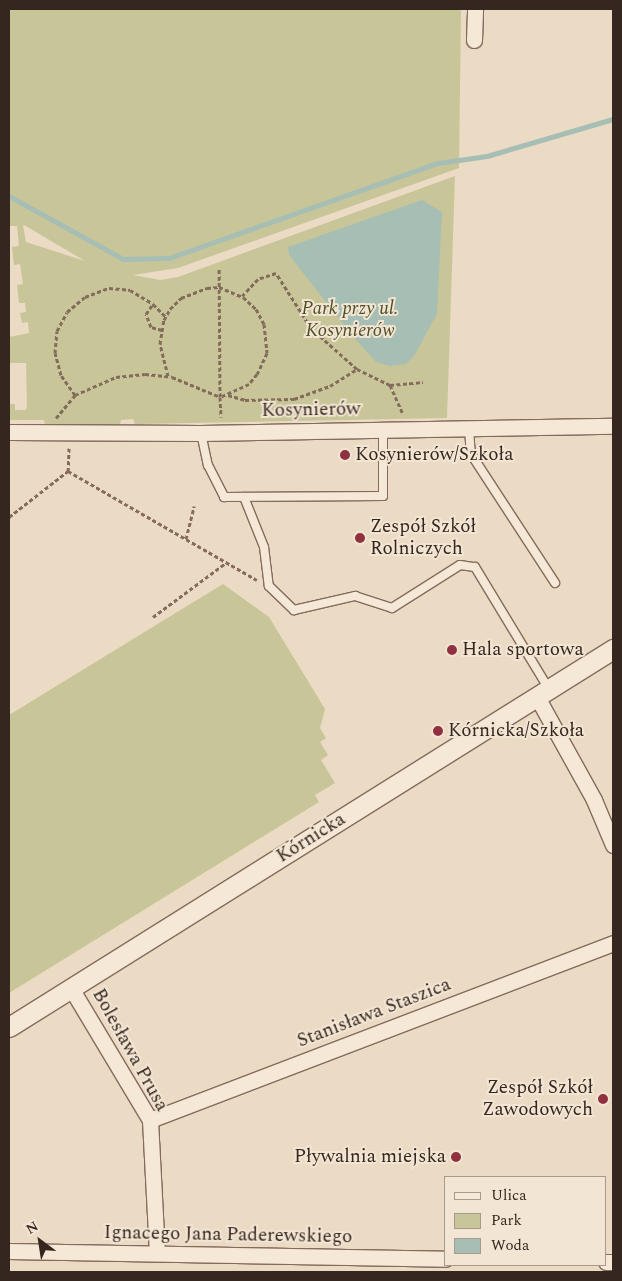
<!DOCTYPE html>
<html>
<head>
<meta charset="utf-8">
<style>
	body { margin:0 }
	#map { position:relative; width:622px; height:1281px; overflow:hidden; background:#ebdac4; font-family:Spectral,serif }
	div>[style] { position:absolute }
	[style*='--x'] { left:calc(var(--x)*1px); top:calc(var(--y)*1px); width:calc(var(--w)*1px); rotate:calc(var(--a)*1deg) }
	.green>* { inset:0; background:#c8c699 }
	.water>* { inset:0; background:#a6beb3 }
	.stream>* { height:5px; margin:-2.5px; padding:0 2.5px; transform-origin:2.5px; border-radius:2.5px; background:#a6beb3 }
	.path>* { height:3px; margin-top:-1.5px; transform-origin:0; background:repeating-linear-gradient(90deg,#846b5c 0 4px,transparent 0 6.5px) }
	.roads { filter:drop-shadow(1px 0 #846b5c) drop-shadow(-1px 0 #846b5c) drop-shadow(0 1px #846b5c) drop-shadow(0 -1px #846b5c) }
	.service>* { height:8px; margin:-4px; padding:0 4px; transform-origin:4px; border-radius:4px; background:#f6e8d7 }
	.minor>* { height:15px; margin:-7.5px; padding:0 7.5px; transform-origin:7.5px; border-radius:7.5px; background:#f6e8d7 }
	.tertiary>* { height:19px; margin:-9.5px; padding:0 9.5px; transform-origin:9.5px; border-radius:9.5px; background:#f6e8d7 }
	.dots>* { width:14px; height:14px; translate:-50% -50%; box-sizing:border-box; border:2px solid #f3e5d3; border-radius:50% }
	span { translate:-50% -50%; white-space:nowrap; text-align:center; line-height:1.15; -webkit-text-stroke:4px #f3e5d3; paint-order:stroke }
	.park-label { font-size:19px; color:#4c5027; font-style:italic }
	.street-label { font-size:19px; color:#35261f }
	.poi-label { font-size:19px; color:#35261f }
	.left { translate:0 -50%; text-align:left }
	.right { translate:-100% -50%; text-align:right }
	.frame { position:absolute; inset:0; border:10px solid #35261f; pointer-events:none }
	.legend { position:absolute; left:444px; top:1176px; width:162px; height:90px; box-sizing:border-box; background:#f3e5d3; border:1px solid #a7998b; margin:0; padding:6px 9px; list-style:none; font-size:15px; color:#35261f }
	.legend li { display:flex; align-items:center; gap:10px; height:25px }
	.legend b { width:25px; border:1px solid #a7998b }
	.north { position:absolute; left:15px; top:1216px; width:50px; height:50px; -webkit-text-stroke:4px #f3e5d3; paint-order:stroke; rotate:329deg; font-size:14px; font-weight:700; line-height:20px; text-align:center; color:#35261f }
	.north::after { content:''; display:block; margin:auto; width:18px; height:22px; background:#35261f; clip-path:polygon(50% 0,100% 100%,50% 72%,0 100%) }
</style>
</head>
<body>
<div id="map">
	<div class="green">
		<i style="clip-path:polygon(evenodd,9px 9px,461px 9px,459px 168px,178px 268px,133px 275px,160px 280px,178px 277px,455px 176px,447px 418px,135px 424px,133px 419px,121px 420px,120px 424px,59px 426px,45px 425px,44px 420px,9px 420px,9px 404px,15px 404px,15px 410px,26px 410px,27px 405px,26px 363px,9px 363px,9px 337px,29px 333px,28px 322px,22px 323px,20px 313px,26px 312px,25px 303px,19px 303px,17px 285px,23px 284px,20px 264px,14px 265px,12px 247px,19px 246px,17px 226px,9px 226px,9px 9px,23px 225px,24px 225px,85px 261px,26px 242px,23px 225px)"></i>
		<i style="clip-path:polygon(223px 584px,269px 617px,325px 709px,320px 728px,326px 738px,320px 742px,328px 755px,321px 760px,335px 783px,315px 795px,319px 802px,9px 993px,9px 715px)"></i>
	</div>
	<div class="water">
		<i style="clip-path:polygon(422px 200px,442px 212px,437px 314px,414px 356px,406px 364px,389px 366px,376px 362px,352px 335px,289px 255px,288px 247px)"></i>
	</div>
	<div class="stream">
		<i style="--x:9;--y:196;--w:130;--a:28.9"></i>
		<i style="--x:123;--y:259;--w:46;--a:-1.2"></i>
		<i style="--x:169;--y:258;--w:285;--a:-19.5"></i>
		<i style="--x:438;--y:163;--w:49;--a:-8.1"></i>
		<i style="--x:487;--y:156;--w:131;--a:-16.4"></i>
	</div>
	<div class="path">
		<i style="--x:162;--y:330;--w:11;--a:-165"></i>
		<i style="--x:151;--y:327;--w:14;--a:-111"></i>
		<i style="--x:146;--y:314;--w:12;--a:-55"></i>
		<i style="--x:153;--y:304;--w:18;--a:45"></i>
		<i style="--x:357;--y:369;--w:37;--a:26"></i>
		<i style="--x:390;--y:385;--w:32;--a:66"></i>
		<i style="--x:168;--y:376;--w:33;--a:-104"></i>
		<i style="--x:160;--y:344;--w:24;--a:-81"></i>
		<i style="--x:164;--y:320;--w:13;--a:-61"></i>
		<i style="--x:170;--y:309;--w:16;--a:-45"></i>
		<i style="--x:181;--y:298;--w:28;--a:-21"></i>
		<i style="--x:207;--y:288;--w:12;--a:-5"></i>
		<i style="--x:219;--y:287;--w:26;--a:23"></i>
		<i style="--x:243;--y:297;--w:18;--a:43"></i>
		<i style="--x:256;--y:309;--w:17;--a:62"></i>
		<i style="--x:264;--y:324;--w:29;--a:84"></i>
		<i style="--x:267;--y:353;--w:23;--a:115"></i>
		<i style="--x:257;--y:374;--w:13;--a:129"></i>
		<i style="--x:249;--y:384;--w:32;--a:156"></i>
		<i style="--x:220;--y:397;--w:20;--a:87"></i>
		<i style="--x:390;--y:385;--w:33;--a:-5"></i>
		<i style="--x:75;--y:395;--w:24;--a:-125"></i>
		<i style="--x:61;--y:375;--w:23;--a:-105"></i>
		<i style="--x:55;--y:353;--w:22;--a:-85"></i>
		<i style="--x:57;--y:331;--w:21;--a:-62"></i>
		<i style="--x:67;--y:312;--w:23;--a:-40"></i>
		<i style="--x:85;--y:297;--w:26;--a:-21"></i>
		<i style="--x:109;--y:288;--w:21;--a:5"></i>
		<i style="--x:130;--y:290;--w:27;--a:31"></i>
		<i style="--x:228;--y:395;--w:18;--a:16"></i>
		<i style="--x:245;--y:400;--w:49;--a:-1.2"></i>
		<i style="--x:294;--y:399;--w:38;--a:-20"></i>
		<i style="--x:330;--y:386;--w:32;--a:-32"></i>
		<i style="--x:357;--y:369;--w:62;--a:-138.3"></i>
		<i style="--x:311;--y:328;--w:65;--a:-122.5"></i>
		<i style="--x:276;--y:273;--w:19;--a:162"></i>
		<i style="--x:258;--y:279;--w:23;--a:133"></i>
		<i style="--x:56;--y:418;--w:30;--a:-50"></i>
		<i style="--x:75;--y:395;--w:45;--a:-23.7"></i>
		<i style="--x:116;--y:377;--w:29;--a:-6"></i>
		<i style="--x:145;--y:374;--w:27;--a:6"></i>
		<i style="--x:172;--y:377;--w:52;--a:22.6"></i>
		<i style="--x:220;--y:397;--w:128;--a:-90.4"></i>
		<i style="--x:69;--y:448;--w:23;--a:92"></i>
		<i style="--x:68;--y:471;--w:218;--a:30"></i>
		<i style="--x:9;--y:517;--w:75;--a:-37.9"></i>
		<i style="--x:186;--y:539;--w:34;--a:-76"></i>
		<i style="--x:153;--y:617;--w:92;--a:-36.6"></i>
	</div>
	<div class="roads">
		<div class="service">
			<i style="--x:469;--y:428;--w:26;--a:86"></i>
			<i style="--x:471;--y:454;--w:154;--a:56.9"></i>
			<i style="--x:201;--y:433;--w:33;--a:78"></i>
			<i style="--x:208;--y:465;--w:36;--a:63"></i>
			<i style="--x:224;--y:497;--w:159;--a:-0.4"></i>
			<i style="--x:383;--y:496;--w:67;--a:-90"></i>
			<i style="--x:244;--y:497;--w:54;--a:68.2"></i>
			<i style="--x:264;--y:547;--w:39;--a:83"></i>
			<i style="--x:269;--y:586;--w:35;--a:44"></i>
			<i style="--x:294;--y:610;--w:63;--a:-12.9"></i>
			<i style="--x:355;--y:596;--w:39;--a:18"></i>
			<i style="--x:392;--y:608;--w:80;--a:-32.3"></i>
			<i style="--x:460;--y:565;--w:15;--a:8"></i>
			<i style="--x:475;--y:567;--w:143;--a:58.8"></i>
		</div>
		<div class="minor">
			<i style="--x:474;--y:40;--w:31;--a:-88"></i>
			<i style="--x:9;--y:432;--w:192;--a:0.3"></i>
			<i style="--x:201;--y:433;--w:412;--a:-1"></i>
			<i style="--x:537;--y:697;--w:118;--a:61"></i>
			<i style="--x:594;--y:800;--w:49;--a:67.1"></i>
			<i style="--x:71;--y:988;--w:154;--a:59.1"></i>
			<i style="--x:150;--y:1120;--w:133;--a:87"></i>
			<i style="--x:150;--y:1120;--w:496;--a:-20.9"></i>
			<i style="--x:9;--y:1251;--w:437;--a:1"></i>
			<i style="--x:606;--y:1262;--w:7;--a:0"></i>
		</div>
		<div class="tertiary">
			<i style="--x:9;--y:1027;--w:713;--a:-32.04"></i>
		</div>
	</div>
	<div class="dots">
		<i style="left:345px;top:455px;background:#8f313f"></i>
		<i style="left:360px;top:538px;background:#8f313f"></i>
		<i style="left:452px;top:650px;background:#8f313f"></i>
		<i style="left:438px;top:731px;background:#8f313f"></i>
		<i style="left:603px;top:1099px;background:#8f313f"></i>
		<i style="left:456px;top:1157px;background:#8f313f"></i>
	</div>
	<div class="park-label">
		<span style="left:350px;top:320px">Park przy ul.<br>Kosynierów</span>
	</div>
	<div class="street-label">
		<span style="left:311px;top:410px;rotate:-1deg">Kosynierów</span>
		<span style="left:311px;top:838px;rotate:-32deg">Kórnicka</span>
		<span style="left:374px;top:1013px;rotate:-21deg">Stanisława Staszica</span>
		<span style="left:130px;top:1050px;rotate:61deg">Bolesława Prusa</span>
		<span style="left:228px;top:1235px;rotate:1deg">Ignacego Jana Paderewskiego</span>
	</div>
	<div class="poi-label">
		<span class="left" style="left:355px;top:455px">Kosynierów/Szkoła</span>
		<span class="left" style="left:370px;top:538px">Zespół Szkół<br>Rolniczych</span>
		<span class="left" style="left:462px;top:650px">Hala sportowa</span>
		<span class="left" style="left:448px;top:731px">Kórnicka/Szkoła</span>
		<span class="right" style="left:593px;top:1099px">Zespół Szkół<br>Zawodowych</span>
		<span class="right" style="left:446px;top:1157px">Pływalnia miejska</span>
	</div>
	<div class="frame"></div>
	<ul class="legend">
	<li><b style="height:6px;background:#f6e8d7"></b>Ulica</li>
	<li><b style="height:14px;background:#c8c699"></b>Park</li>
	<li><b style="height:14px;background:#a6beb3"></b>Woda</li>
	</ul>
	<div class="north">N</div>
</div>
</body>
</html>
